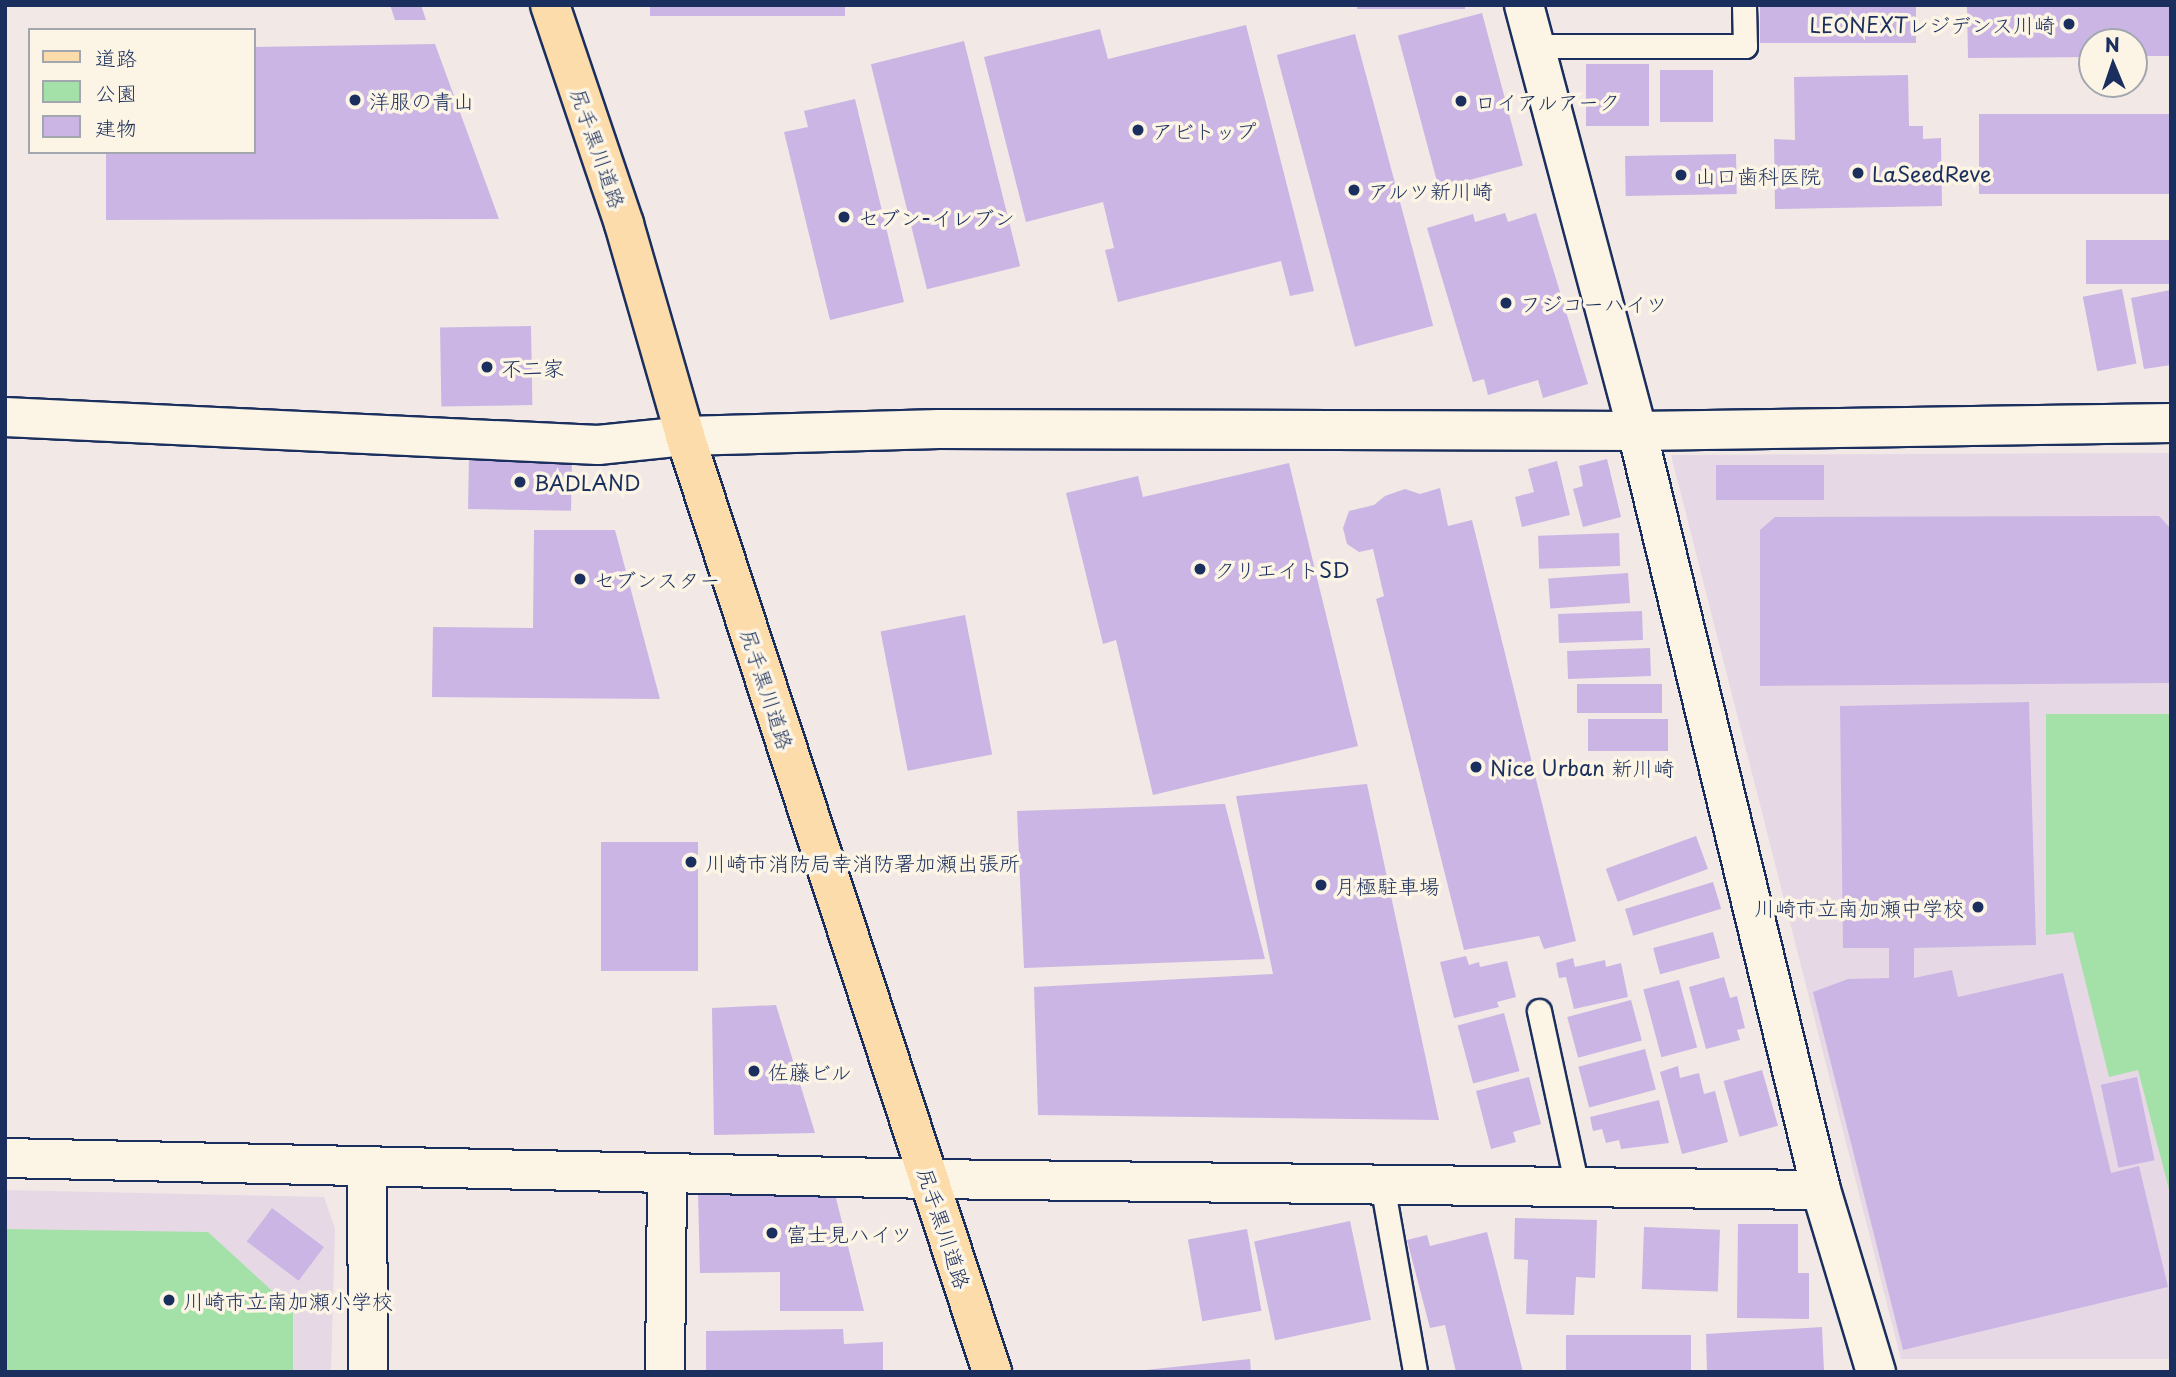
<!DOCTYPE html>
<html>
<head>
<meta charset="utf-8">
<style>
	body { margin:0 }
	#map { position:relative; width:2176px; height:1377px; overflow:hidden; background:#f2e8e5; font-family:"Playpen Sans","Klee One",sans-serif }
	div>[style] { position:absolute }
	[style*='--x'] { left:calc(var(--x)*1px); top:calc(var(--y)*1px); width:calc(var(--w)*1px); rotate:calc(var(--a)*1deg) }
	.built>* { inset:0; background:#e6d9e5 }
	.green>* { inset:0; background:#a3e1a8 }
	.building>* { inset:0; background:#cbb5e4; transform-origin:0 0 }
	.roads { filter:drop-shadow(2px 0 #1b2f5e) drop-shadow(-2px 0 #1b2f5e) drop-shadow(0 2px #1b2f5e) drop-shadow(0 -2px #1b2f5e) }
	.lane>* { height:23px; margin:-11.5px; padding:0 11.5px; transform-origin:11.5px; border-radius:11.5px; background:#fcf5e5 }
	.street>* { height:38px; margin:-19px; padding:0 19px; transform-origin:19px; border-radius:19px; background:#fcf5e5 }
	.primary>* { height:38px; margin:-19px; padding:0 19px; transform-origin:19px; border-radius:19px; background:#fddcac }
	.dots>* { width:19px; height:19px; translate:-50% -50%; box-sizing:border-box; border:4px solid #fcf5e5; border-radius:50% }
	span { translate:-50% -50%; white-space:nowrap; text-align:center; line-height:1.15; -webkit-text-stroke:7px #fcf5e5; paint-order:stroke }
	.poi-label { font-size:21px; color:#1b2f5e }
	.right { translate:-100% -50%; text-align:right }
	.left { translate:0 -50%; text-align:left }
	.street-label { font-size:21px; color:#1b2f5e }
	.frame { position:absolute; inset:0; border:7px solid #1b2f5e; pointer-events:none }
	.legend { position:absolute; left:28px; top:28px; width:228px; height:126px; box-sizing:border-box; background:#fcf5e5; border:2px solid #a2a6af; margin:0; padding:9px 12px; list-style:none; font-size:21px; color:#1b2f5e }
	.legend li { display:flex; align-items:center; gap:14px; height:35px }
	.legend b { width:35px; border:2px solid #a2a6af }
	.north { position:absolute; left:2078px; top:28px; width:70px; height:70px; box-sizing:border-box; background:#fcf5e5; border:2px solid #a2a6af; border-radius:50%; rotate:358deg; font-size:19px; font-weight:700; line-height:28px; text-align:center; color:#1b2f5e }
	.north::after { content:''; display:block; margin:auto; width:24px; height:32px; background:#1b2f5e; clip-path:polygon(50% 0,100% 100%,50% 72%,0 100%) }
</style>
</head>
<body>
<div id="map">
	<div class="built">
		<i style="clip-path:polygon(2171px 453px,2171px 1359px,1901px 1359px,1671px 455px)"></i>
		<i style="clip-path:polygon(5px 1190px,324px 1197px,335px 1229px,331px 1372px,5px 1372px)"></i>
	</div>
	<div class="green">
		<i style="clip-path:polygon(2046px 714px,2171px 714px,2171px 1197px,2138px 1070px,2109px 1077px,2073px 932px,2046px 935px)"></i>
		<i style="clip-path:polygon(5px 1229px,208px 1232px,293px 1310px,293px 1372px,5px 1372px)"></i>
	</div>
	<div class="building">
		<i style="clip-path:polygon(390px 5px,421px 5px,426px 20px,395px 20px)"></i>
		<i style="left:650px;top:5px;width:195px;height:11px"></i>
		<i style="left:1357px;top:5px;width:108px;height:4px"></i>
		<i style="left:1760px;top:5px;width:156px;height:38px"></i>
		<i style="clip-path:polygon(1967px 5px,2171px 5px,2171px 56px,2134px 56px,2134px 42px,2092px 42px,2092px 57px,1968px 58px)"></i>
		<i style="left:1482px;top:13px;width:158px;height:87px;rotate:75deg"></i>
		<i style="clip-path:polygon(1246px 25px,1314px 291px,1290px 296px,1281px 261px,1118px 302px,1105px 250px,1114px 248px,1103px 202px,1026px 222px,984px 57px,1100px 29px,1108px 59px)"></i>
		<i style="left:1355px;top:34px;width:302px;height:81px;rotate:75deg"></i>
		<i style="left:964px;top:41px;width:232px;height:96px;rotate:76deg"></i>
		<i style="clip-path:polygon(435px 44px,499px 219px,106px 220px,106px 152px,254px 152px,254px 47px)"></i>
		<i style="left:1649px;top:64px;width:62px;height:63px;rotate:90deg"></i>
		<i style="left:1660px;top:70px;width:53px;height:52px"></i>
		<i style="clip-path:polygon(1908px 75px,1909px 126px,1923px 126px,1923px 139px,1941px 138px,1942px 206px,1775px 209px,1774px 139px,1795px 140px,1794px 77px)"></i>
		<i style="clip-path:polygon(855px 99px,904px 302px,830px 320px,784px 132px,808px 127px,804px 111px)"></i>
		<i style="left:2171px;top:114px;width:80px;height:192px;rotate:90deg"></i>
		<i style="left:1736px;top:154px;width:40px;height:111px;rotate:89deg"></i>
		<i style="clip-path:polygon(1505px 213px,1508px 222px,1536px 213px,1588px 384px,1543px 398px,1538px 380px,1488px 395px,1484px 379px,1473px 382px,1427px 228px,1473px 214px,1475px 222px)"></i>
		<i style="left:2171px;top:240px;width:44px;height:85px;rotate:90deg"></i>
		<i style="left:2122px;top:289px;width:76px;height:40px;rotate:79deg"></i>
		<i style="clip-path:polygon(2170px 290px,2171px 365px,2144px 369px,2131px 298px)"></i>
		<i style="left:531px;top:326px;width:79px;height:91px;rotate:89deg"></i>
		<i style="left:469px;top:455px;width:103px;height:54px;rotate:1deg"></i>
		<i style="clip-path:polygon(1607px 459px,1621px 517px,1583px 527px,1573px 489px,1583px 486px,1579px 466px)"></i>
		<i style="clip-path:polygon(1557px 461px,1570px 515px,1522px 527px,1515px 497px,1534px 492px,1528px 469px)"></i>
		<i style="clip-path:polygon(1289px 463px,1358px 746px,1153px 795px,1116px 640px,1103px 644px,1066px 493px,1138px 476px,1143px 497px)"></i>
		<i style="left:1824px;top:465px;width:35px;height:108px;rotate:90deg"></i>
		<i style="clip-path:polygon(1440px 488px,1448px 526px,1472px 520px,1576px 941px,1544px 949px,1539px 936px,1464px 950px,1376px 599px,1384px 596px,1373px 549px,1359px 552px,1347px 544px,1343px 528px,1349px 511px,1374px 505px,1385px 496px,1405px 489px,1420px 494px)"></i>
		<i style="clip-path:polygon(2159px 516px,2171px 529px,2171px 683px,1760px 686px,1760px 530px,1775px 517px)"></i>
		<i style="clip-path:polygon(534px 530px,615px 530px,660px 699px,432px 697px,433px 627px,533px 628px)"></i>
		<i style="left:1619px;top:533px;width:33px;height:81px;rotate:88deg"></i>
		<i style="left:1628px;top:573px;width:30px;height:80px;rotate:86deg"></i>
		<i style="left:1642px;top:611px;width:29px;height:84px;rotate:88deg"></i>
		<i style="left:965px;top:615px;width:142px;height:86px;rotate:79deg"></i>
		<i style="left:1650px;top:648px;width:28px;height:83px;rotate:88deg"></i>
		<i style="left:1662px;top:684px;width:29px;height:85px;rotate:90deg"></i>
		<i style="clip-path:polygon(2029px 702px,2036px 945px,1914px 948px,1914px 978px,1952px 970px,1958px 997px,2063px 973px,2111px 1173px,2139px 1166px,2168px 1287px,1903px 1350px,1813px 992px,1848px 979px,1889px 978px,1889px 948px,1843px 948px,1840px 706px)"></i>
		<i style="left:1668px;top:719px;width:32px;height:80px;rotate:90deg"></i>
		<i style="clip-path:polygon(1367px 784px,1439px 1120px,1038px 1115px,1034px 987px,1273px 974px,1236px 796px)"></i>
		<i style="clip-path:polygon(1225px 804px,1265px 959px,1024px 968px,1017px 811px)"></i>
		<i style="left:1696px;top:836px;width:35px;height:96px;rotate:70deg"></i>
		<i style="left:601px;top:842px;width:97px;height:129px"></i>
		<i style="left:1713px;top:882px;width:28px;height:92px;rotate:73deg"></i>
		<i style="left:1713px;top:932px;width:27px;height:62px;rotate:75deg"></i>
		<i style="clip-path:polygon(1466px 956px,1469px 965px,1479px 962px,1480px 967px,1507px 961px,1516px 997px,1497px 1002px,1499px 1007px,1454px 1018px,1440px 962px)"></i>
		<i style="clip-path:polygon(1573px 958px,1575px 967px,1605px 960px,1606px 967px,1621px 963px,1628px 997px,1574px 1009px,1566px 977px,1559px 978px,1556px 963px)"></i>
		<i style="clip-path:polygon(1724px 977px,1730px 998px,1737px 996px,1745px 1028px,1737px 1030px,1740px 1040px,1706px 1049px,1689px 987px)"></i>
		<i style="left:1679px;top:980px;width:70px;height:37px;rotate:75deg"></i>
		<i style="left:1631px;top:1000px;width:42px;height:66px;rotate:75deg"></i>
		<i style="clip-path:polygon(776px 1005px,815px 1133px,714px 1135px,712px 1008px)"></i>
		<i style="left:1504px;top:1013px;width:60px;height:48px;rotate:75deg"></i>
		<i style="left:1645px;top:1049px;width:42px;height:69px;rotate:75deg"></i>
		<i style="clip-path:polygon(1678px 1066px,1680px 1078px,1699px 1073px,1704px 1094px,1715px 1091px,1728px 1142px,1682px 1154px,1660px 1072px)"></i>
		<i style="left:1762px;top:1070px;width:58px;height:40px;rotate:74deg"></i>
		<i style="clip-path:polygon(1529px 1077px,1541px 1124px,1513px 1132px,1516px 1142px,1491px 1149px,1476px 1091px)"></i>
		<i style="left:2137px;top:1077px;width:85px;height:37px;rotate:78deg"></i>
		<i style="clip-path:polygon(1659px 1100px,1669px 1143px,1621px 1149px,1619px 1140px,1606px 1143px,1602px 1129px,1593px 1131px,1590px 1117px)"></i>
		<i style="clip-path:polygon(698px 1192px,835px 1194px,864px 1311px,780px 1311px,780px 1272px,700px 1273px)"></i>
		<i style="left:272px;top:1208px;width:65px;height:42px;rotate:37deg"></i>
		<i style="clip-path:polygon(1515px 1218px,1597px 1220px,1595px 1278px,1576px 1277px,1574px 1315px,1526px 1314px,1528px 1260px,1514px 1259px)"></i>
		<i style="left:1350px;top:1221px;width:101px;height:98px;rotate:78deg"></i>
		<i style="clip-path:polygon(1738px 1224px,1798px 1224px,1798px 1273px,1809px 1273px,1809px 1319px,1737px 1318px)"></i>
		<i style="left:1644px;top:1227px;width:76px;height:62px;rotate:2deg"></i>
		<i style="left:1247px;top:1229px;width:83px;height:60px;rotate:80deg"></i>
		<i style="clip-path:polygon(1487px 1232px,1523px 1372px,1456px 1372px,1445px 1325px,1430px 1328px,1407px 1240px,1427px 1235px,1430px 1246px)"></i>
		<i style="clip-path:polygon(1822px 1327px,1824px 1372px,1707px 1372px,1706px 1334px)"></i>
		<i style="clip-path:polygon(843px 1329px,844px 1344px,883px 1342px,883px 1372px,706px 1372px,706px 1331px)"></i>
		<i style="left:1566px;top:1335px;width:125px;height:37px"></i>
		<i style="clip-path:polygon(1250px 1359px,1251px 1372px,1145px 1372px,1145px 1370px)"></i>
	</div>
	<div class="roads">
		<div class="lane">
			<i style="--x:1535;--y:46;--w:210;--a:0"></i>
			<i style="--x:1745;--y:46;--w:41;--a:-91.4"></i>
			<i style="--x:1539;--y:1011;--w:180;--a:77.8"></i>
			<i style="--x:1382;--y:1184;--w:191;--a:80"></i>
		</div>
		<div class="street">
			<i style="--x:1524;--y:5;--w:441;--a:75.1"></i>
			<i style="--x:1637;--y:431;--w:781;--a:76.37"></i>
			<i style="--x:1821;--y:1190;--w:190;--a:73.2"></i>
			<i style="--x:5;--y:417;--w:594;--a:2.7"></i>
			<i style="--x:598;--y:445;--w:87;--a:-5.9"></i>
			<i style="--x:685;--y:436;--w:254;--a:-1.6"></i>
			<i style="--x:939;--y:429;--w:698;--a:0.16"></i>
			<i style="--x:1637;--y:431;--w:534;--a:-0.86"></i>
			<i style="--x:5;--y:1158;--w:923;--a:1.3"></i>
			<i style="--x:928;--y:1179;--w:893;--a:0.71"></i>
			<i style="--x:367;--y:1166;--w:206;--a:89.7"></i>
			<i style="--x:665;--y:1372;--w:199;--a:-89.4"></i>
		</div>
		<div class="primary">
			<i style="--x:550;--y:5;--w:231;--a:71.3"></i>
			<i style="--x:624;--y:224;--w:221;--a:73.9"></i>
			<i style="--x:685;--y:436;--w:985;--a:71.84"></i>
		</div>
	</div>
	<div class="dots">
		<i style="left:2069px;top:24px;background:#1b2f5e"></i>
		<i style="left:355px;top:100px;background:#1b2f5e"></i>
		<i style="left:1461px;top:101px;background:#1b2f5e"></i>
		<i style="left:1138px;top:130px;background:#1b2f5e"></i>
		<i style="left:1858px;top:173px;background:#1b2f5e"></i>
		<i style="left:1681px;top:175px;background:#1b2f5e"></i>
		<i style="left:1354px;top:190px;background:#1b2f5e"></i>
		<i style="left:844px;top:217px;background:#1b2f5e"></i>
		<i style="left:1506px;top:303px;background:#1b2f5e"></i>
		<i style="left:487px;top:367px;background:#1b2f5e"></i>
		<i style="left:520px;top:482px;background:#1b2f5e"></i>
		<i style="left:1200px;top:569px;background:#1b2f5e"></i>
		<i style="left:580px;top:579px;background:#1b2f5e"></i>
		<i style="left:1476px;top:767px;background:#1b2f5e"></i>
		<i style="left:691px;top:862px;background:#1b2f5e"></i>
		<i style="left:1321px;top:885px;background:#1b2f5e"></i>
		<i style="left:1978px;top:907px;background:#1b2f5e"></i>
		<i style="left:754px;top:1071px;background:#1b2f5e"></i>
		<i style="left:772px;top:1233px;background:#1b2f5e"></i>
		<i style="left:169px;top:1300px;background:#1b2f5e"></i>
	</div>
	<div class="poi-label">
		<span class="right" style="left:2055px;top:24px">LEONEXTレジデンス川崎</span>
		<span class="left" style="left:369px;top:100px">洋服の青山</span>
		<span class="left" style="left:1475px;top:101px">ロイアルアーク</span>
		<span class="left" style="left:1152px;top:130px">アビトップ</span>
		<span class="left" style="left:1872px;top:173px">LaSeedReve</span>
		<span class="left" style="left:1695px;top:175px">山口歯科医院</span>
		<span class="left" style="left:1368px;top:190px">アルツ新川崎</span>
		<span class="left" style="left:858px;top:217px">セブン-イレブン</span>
		<span class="left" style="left:1520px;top:303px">フジコーハイツ</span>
		<span class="left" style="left:501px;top:367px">不二家</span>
		<span class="left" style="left:534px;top:482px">BADLAND</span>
		<span class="left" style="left:1214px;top:569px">クリエイトSD</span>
		<span class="left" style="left:594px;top:579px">セブンスター</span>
		<span class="left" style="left:1490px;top:767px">Nice Urban 新川崎</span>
		<span class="left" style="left:705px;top:862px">川崎市消防局幸消防署加瀬出張所</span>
		<span class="left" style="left:1335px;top:885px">月極駐車場</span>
		<span class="right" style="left:1964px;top:907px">川崎市立南加瀬中学校</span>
		<span class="left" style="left:768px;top:1071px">佐藤ビル</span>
		<span class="left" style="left:786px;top:1233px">富士見ハイツ</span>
		<span class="left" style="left:183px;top:1300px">川崎市立南加瀬小学校</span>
	</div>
	<div class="street-label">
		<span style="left:599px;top:148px;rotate:71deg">尻手黒川道路</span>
		<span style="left:768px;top:689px;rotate:72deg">尻手黒川道路</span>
		<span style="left:945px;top:1228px;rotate:72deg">尻手黒川道路</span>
	</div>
	<div class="frame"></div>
	<ul class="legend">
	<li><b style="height:9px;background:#fddcac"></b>道路</li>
	<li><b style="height:19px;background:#a3e1a8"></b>公園</li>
	<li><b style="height:19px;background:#cbb5e4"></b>建物</li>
	</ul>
	<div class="north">N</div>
</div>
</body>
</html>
